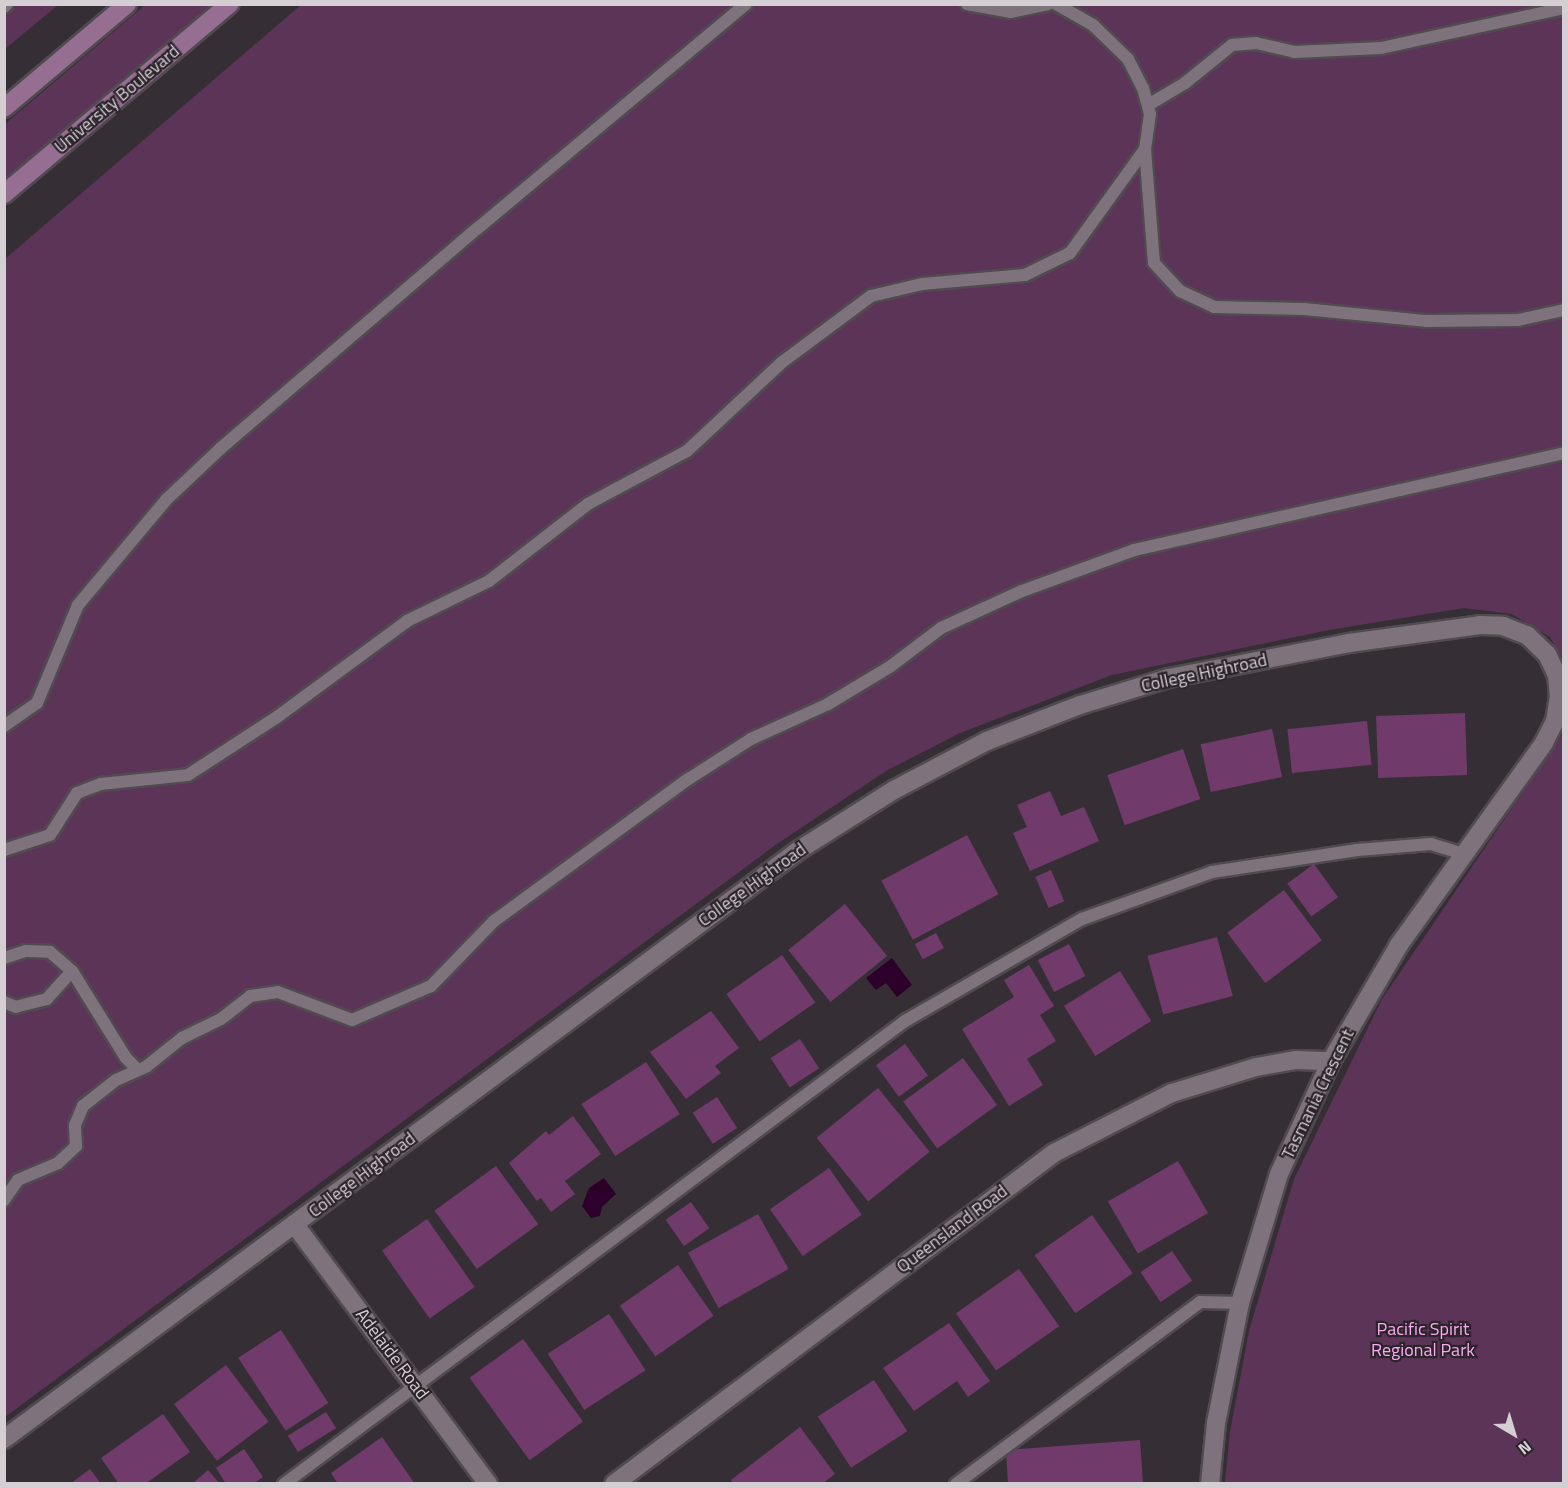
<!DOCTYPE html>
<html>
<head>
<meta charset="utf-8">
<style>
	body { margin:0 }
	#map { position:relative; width:1568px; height:1488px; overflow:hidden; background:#362e35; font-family:"Titillium Web",sans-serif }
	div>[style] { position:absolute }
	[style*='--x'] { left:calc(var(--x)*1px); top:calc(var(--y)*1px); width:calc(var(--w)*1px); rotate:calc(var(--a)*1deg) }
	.green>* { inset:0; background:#5c3458 }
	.water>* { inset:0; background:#2d002b }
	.building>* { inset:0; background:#703b6b; transform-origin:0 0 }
	.roads { filter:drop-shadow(2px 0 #514a50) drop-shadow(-2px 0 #514a50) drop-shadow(0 2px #514a50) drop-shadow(0 -2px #514a50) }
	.lane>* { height:12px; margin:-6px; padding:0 6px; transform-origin:6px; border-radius:6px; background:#7e737c }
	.street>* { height:18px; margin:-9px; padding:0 9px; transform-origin:9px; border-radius:9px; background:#7e737c }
	.secondary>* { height:18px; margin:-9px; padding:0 9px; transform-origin:9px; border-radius:9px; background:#966e91 }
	span { translate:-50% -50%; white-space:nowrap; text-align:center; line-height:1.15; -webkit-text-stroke:4.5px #2c242b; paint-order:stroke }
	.street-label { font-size:18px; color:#d5cfd4 }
	.park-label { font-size:18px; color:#faa9f0 }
	.frame { position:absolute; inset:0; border:6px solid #d5cfd4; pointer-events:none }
	.north { position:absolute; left:1484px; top:1404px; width:60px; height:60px; -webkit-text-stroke:4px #2c242b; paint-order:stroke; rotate:142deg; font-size:16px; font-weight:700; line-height:24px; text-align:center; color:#d5cfd4 }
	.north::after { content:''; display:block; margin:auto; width:21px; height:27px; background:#d5cfd4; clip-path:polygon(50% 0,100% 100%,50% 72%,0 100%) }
</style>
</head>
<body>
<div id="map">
	<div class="green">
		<i style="clip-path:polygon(5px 5px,58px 5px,5px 49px)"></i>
		<i style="clip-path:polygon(145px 5px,217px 5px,5px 182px,5px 124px)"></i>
		<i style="clip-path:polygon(301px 5px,1563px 5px,1563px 660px,1550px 637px,1512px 614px,1464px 608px,1329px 630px,1112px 675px,960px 733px,886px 771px,774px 846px,5px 1417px,5px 259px)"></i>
		<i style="clip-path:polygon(1563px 733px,1563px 1483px,1225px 1483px,1230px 1432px,1249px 1331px,1294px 1179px,1382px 999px)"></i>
	</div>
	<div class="water">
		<i style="clip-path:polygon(892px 958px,912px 985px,897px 997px,886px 983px,876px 990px,866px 978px)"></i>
		<i style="clip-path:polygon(604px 1178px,616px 1194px,602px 1207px,600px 1216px,591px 1218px,582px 1206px,589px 1188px)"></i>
	</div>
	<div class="building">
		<i style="left:1465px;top:713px;width:62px;height:89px;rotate:88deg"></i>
		<i style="left:1367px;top:721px;width:44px;height:80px;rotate:84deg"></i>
		<i style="left:1272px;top:729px;width:49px;height:73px;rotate:78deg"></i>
		<i style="left:1183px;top:749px;width:53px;height:80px;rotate:71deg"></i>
		<i style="clip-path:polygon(1050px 791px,1061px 816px,1084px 807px,1099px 841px,1030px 871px,1013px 833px,1027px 827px,1017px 805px)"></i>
		<i style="left:967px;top:835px;width:67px;height:97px;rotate:62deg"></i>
		<i style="left:1314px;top:864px;width:41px;height:33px;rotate:54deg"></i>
		<i style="left:1051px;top:870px;width:34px;height:17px;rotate:67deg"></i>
		<i style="left:1284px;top:890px;width:63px;height:71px;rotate:53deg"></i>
		<i style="left:845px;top:904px;width:67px;height:73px;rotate:51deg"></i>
		<i style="left:936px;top:933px;width:17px;height:24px;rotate:62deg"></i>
		<i style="left:1217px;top:937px;width:61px;height:72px;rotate:75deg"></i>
		<i style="left:1069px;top:944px;width:36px;height:35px;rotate:63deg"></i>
		<i style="left:782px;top:955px;width:58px;height:68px;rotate:55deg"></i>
		<i style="clip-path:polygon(1029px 965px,1054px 1006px,1040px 1015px,1056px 1041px,1027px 1059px,1043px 1085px,1009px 1106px,962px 1029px,1014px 997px,1004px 980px)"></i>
		<i style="left:1120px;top:971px;width:59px;height:66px;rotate:58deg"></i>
		<i style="clip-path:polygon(711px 1011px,739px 1048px,715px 1066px,721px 1073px,686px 1099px,650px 1052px)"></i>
		<i style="left:800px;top:1039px;width:35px;height:35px;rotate:57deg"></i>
		<i style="left:905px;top:1044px;width:39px;height:36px;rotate:54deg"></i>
		<i style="left:963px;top:1058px;width:58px;height:74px;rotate:54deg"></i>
		<i style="left:646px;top:1062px;width:62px;height:77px;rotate:57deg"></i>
		<i style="left:878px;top:1088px;width:82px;height:79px;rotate:51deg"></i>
		<i style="left:717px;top:1097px;width:37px;height:29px;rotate:57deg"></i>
		<i style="clip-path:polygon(573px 1116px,601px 1154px,565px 1181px,575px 1194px,551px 1212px,541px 1198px,537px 1201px,509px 1163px,546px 1131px,549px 1135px)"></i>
		<i style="left:1178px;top:1161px;width:60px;height:81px;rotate:60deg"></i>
		<i style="left:496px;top:1166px;width:72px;height:76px;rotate:54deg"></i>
		<i style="left:829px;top:1168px;width:57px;height:72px;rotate:55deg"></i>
		<i style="left:691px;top:1202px;width:32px;height:31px;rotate:55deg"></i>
		<i style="left:758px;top:1214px;width:63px;height:80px;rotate:61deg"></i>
		<i style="left:1092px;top:1215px;width:71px;height:70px;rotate:55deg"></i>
		<i style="left:427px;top:1219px;width:83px;height:55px;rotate:55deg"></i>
		<i style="left:1172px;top:1251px;width:36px;height:38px;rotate:56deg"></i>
		<i style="left:678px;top:1265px;width:62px;height:71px;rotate:55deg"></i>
		<i style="left:1019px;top:1269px;width:70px;height:77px;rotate:55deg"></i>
		<i style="left:609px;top:1314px;width:67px;height:73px;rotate:57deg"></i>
		<i style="clip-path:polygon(949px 1323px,990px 1381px,968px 1397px,957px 1381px,914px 1411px,883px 1368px)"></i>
		<i style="left:281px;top:1330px;width:87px;height:51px;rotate:57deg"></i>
		<i style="left:523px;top:1339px;width:102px;height:66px;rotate:54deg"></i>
		<i style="left:226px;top:1365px;width:71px;height:65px;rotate:53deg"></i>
		<i style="left:874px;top:1380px;width:61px;height:67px;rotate:57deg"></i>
		<i style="left:326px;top:1412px;width:19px;height:45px;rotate:58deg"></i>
		<i style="clip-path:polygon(163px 1414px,190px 1452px,145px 1484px,119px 1484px,101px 1458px)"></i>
		<i style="clip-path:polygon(800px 1427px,835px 1474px,822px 1484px,733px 1484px,731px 1480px)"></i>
		<i style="clip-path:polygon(382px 1437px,415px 1484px,338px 1484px,331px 1473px)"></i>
		<i style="clip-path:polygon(1140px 1440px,1143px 1484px,1008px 1484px,1006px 1450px)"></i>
		<i style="clip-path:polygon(244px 1449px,263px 1477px,253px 1484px,226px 1484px,216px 1468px)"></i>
		<i style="clip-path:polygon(90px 1469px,101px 1484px,70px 1484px)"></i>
		<i style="clip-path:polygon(208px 1470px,220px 1484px,192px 1484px)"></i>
	</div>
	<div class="roads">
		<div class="lane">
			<i style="--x:967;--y:4;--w:45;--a:10.3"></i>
			<i style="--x:1011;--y:12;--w:38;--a:-12"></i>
			<i style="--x:1056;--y:4;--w:43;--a:29.6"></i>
			<i style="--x:1093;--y:25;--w:49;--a:44.2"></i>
			<i style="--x:1128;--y:59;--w:33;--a:63"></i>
			<i style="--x:1143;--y:88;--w:27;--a:75"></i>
			<i style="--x:1150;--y:114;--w:35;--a:98"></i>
			<i style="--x:4;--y:7;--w:4;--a:-45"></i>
			<i style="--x:1148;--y:105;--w:43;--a:-30.7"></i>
			<i style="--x:1185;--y:83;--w:60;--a:-39"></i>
			<i style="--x:1232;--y:45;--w:24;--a:-5"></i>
			<i style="--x:1256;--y:43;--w:39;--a:13"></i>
			<i style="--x:1294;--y:52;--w:87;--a:-2.6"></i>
			<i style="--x:1381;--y:48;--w:187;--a:-12.3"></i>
			<i style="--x:4;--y:726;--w:40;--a:-34.9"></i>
			<i style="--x:37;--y:703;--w:106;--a:-67.3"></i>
			<i style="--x:78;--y:605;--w:138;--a:-50"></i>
			<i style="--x:167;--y:499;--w:74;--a:-43.4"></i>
			<i style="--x:221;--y:448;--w:338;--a:-40.6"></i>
			<i style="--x:478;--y:228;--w:349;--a:-39.9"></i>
			<i style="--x:4;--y:850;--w:48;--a:-18.1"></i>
			<i style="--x:50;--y:835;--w:50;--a:-57.3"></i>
			<i style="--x:77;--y:793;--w:25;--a:-21"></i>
			<i style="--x:100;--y:784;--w:88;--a:-5.8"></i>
			<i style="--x:188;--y:775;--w:106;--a:-33.1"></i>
			<i style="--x:277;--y:717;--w:162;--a:-36.4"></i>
			<i style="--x:407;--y:621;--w:91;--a:-26"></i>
			<i style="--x:489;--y:581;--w:125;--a:-37.9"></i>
			<i style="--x:588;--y:504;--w:112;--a:-28.2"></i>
			<i style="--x:687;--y:451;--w:129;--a:-43.1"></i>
			<i style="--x:781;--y:363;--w:112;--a:-36.7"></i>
			<i style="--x:871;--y:296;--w:52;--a:-13.2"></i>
			<i style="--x:922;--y:284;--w:103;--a:-5"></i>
			<i style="--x:1025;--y:275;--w:50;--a:-26.1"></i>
			<i style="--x:1070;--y:253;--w:128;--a:-54.2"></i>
			<i style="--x:1145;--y:149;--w:114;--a:85.5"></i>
			<i style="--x:1154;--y:263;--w:38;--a:47"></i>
			<i style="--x:1180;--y:291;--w:38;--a:25"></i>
			<i style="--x:1214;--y:307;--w:90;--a:1.3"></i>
			<i style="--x:1304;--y:309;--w:124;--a:5.6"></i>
			<i style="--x:1427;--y:321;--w:91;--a:-0.6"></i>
			<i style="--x:1518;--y:320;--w:47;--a:-12.3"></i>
			<i style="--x:4;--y:958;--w:23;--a:-18"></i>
			<i style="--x:26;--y:951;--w:24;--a:2"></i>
			<i style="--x:50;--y:952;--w:29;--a:41"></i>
			<i style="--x:72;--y:971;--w:38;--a:132"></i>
			<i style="--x:47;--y:999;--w:32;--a:166"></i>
			<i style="--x:16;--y:1007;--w:13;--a:-157"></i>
			<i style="--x:72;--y:971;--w:102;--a:58.2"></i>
			<i style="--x:126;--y:1058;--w:17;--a:45"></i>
			<i style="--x:4;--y:1200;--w:24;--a:-55"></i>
			<i style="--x:18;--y:1180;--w:43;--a:-23"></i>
			<i style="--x:58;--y:1163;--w:25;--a:-43"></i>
			<i style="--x:76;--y:1146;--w:21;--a:-93"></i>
			<i style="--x:75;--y:1125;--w:21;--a:-67"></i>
			<i style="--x:83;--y:1106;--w:42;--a:-38.2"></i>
			<i style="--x:116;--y:1080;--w:34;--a:-24"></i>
			<i style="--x:147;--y:1066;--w:45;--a:-38.7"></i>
			<i style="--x:182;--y:1038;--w:43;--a:-26"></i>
			<i style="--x:221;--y:1019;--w:37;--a:-38"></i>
			<i style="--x:250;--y:996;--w:28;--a:-8"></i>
			<i style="--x:278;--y:992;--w:79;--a:20.7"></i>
			<i style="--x:352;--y:1020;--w:86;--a:-23.3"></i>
			<i style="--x:431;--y:986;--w:91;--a:-45.9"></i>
			<i style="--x:494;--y:921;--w:239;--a:-36.2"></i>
			<i style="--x:687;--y:780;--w:76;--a:-32.6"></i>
			<i style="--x:751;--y:739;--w:85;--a:-24.4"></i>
			<i style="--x:828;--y:704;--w:74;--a:-31.1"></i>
			<i style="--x:891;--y:666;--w:63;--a:-37.2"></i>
			<i style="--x:941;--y:628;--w:89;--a:-24.6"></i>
			<i style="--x:1022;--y:591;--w:119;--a:-20.1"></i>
			<i style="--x:1134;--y:550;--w:441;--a:-12.7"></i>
			<i style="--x:284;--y:1484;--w:775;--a:-36.71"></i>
			<i style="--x:905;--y:1021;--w:204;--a:-30"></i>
			<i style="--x:1082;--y:919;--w:138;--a:-19.9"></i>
			<i style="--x:1212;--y:872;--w:147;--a:-8.6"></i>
			<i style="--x:1357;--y:850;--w:74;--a:-4.6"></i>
			<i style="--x:1431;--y:844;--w:34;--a:17"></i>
			<i style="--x:956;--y:1484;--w:304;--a:-36.7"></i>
			<i style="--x:1200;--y:1302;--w:40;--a:1.4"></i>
		</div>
		<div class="street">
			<i style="--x:295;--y:1225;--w:323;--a:53.3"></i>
			<i style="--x:4;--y:1439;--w:989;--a:-36.53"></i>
			<i style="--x:799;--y:850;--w:112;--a:-32.3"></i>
			<i style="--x:894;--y:790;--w:105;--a:-27.8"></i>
			<i style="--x:987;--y:741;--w:100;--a:-21.2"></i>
			<i style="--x:1080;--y:705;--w:93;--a:-16.9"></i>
			<i style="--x:1169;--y:678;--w:183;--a:-11"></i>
			<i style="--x:1349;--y:643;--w:132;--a:-7.8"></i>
			<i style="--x:1480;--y:625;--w:23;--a:2"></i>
			<i style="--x:1503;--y:626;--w:26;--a:21"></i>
			<i style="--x:1527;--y:635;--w:28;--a:44"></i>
			<i style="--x:1547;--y:654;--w:23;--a:65"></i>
			<i style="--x:1557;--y:675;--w:21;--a:85"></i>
			<i style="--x:1559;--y:696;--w:25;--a:99"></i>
			<i style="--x:1555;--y:721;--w:25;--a:117"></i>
			<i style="--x:1544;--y:743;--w:249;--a:125.7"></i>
			<i style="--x:1399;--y:945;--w:134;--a:120.4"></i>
			<i style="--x:1331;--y:1061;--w:124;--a:114.7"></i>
			<i style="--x:1279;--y:1174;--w:135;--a:106.8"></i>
			<i style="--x:1240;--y:1303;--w:122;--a:101.3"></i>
			<i style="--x:1216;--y:1423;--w:61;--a:95.6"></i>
			<i style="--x:614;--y:1484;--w:551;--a:-36.95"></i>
			<i style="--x:1054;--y:1153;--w:132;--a:-27"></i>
			<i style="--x:1172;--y:1093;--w:88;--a:-17.2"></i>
			<i style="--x:1256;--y:1067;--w:41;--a:-9.9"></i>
			<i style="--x:1296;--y:1060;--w:35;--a:2"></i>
		</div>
		<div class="secondary">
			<i style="--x:4;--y:108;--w:161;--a:-40.2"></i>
			<i style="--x:4;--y:194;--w:295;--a:-40.1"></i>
		</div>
	</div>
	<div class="street-label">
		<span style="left:117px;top:99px;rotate:-40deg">University Boulevard</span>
		<span style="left:1204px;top:673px;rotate:-12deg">College Highroad</span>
		<span style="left:752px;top:885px;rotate:-36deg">College Highroad</span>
		<span style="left:1318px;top:1094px;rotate:-64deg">Tasmania Crescent</span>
		<span style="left:362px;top:1175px;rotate:-37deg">College Highroad</span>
		<span style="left:952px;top:1229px;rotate:-37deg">Queensland Road</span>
		<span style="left:392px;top:1354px;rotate:53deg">Adelaide Road</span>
	</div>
	<div class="park-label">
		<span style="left:1423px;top:1340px">Pacific Spirit<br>Regional Park</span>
	</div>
	<div class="frame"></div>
	<div class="north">N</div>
</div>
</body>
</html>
